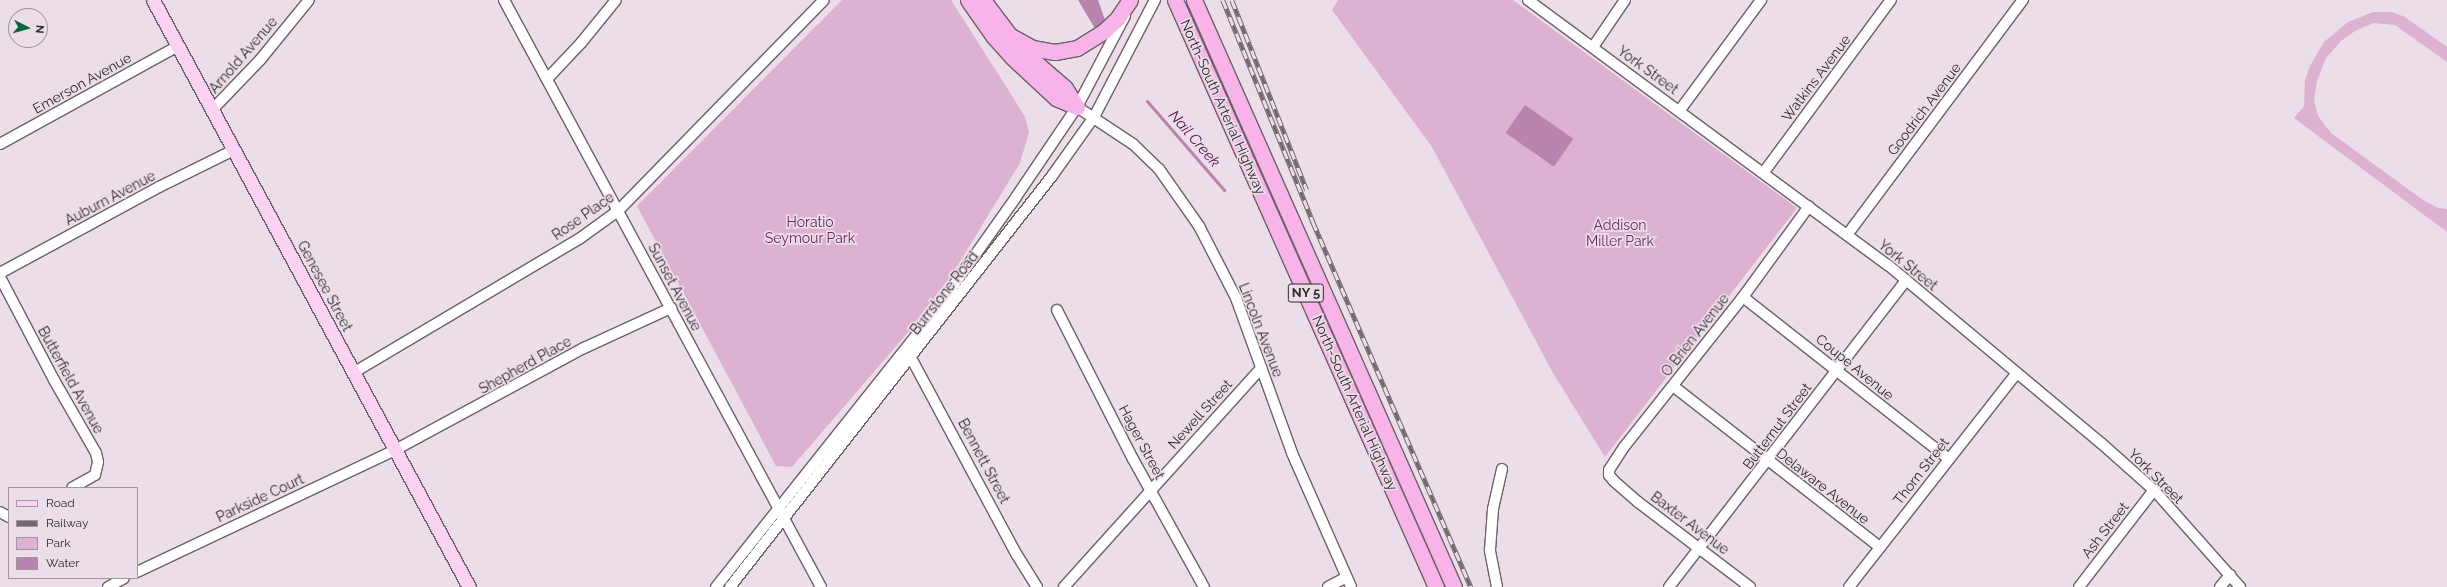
<!DOCTYPE html>
<html>
<head>
<meta charset="utf-8">
<style>
	body { margin:0 }
	#map { position:relative; width:2447px; height:587px; overflow:hidden; background:#ecdee8; font-family:Raleway,sans-serif }
	div>[style] { position:absolute }
	[style*='--x'] { left:calc(var(--x)*1px); top:calc(var(--y)*1px); width:calc(var(--w)*1px); rotate:calc(var(--a)*1deg) }
	.green>* { inset:0; background:#ddb1d2 }
	.water>* { inset:0; background:#b883ac; transform-origin:0 0 }
	.stream>* { height:3px; margin:-1.5px; padding:0 1.5px; transform-origin:1.5px; border-radius:1.5px; background:#b883ac }
	.roads { filter:drop-shadow(1px 0 #6c6069) drop-shadow(-1px 0 #6c6069) drop-shadow(0 1px #6c6069) drop-shadow(0 -1px #6c6069) }
	.minor>* { height:10px; margin:-5px; padding:0 5px; transform-origin:5px; border-radius:5px; background:#fff }
	.major>* { height:13px; margin:-6.5px; padding:0 6.5px; transform-origin:6.5px; border-radius:6.5px; background:#fbd2f1 }
	.highway>* { height:15px; margin:-7.5px; padding:0 7.5px; transform-origin:7.5px; border-radius:7.5px; background:#f8b4e8 }
	.rail>* { height:4.5px; margin-top:-2.25px; transform-origin:0; background:repeating-linear-gradient(90deg,#ecdee8 0 9px,#71696f 0 18px); box-sizing:border-box; border-block:1px solid #71696f }
	span { translate:-50% -50%; white-space:nowrap; text-align:center; line-height:1.15; -webkit-text-stroke:3.5px #ecdee8; paint-order:stroke }
	.shield-label span { padding:1px 3px; background:#ecdee8; border:1px solid; border-radius:3px; -webkit-text-stroke-width:0 }
	.shield-label { font-size:13px; color:#2e292d; font-weight:700 }
	.street-label { font-size:14px; color:#2e292d }
	.park-label { font-size:14px; color:#68285d }
	.water-label { font-size:15px; color:#54144a; font-style:italic }
	.legend { position:absolute; left:8px; top:487px; width:130px; height:92px; box-sizing:border-box; background:#ecdee8; border:1px solid #a0969d; margin:0; padding:5px 7px; list-style:none; font-size:12px; color:#2e292d }
	.legend li { display:flex; align-items:center; gap:8px; height:20px }
	.legend b { width:20px; border:1px solid #a0969d }
	.north { position:absolute; left:8px; top:8px; width:40px; height:40px; box-sizing:border-box; background:#ecdee8; border:1px solid #a0969d; border-radius:50%; rotate:96deg; font-size:11px; font-weight:700; line-height:16px; text-align:center; color:#2e292d }
	.north::after { content:''; display:block; margin:auto; width:14px; height:18px; background:#08663a; clip-path:polygon(50% 0,100% 100%,50% 72%,0 100%) }
</style>
</head>
<body>
<div id="map">
	<div class="green">
		<i style="clip-path:polygon(842px 0,951px 0,1014px 99px,1025px 117px,1029px 132px,1020px 163px,953px 273px,910px 330px,792px 467px,776px 466px,637px 206px)"></i>
		<i style="clip-path:polygon(1338px 0,1513px 0,1797px 208px,1605px 457px,1553px 373px,1432px 147px,1332px 10px)"></i>
		<i style="clip-path:polygon(2373px 12px,2392px 12px,2405px 17px,2447px 47px,2447px 62px,2395px 25px,2373px 23px,2355px 31px,2341px 41px,2326px 58px,2317px 81px,2314px 100px,2318px 116px,2331px 133px,2423px 200px,2438px 208px,2447px 209px,2447px 232px,2294px 118px,2304px 106px,2305px 80px,2310px 66px,2324px 42px,2348px 22px)"></i>
	</div>
	<div class="water">
		<i style="clip-path:polygon(1078px 0,1098px 0,1106px 23px,1097px 32px)"></i>
		<i style="left:1525px;top:105px;width:59px;height:34px;rotate:35deg"></i>
	</div>
	<div class="stream">
		<i style="--x:1147;--y:101;--w:118;--a:49.1"></i>
	</div>
	<div class="roads">
		<div class="minor">
			<i style="--x:504;--y:0;--w:667;--a:61.63"></i>
			<i style="--x:1528;--y:0;--w:447;--a:36.4"></i>
			<i style="--x:1888;--y:265;--w:278;--a:39.9"></i>
			<i style="--x:2101;--y:443;--w:71;--a:41.6"></i>
			<i style="--x:2154;--y:490;--w:130;--a:48.4"></i>
			<i style="--x:1593;--y:47;--w:57;--a:-55.8"></i>
			<i style="--x:547;--y:79;--w:50;--a:-46.6"></i>
			<i style="--x:581;--y:43;--w:55;--a:-50.9"></i>
			<i style="--x:1077;--y:107;--w:67;--a:33.5"></i>
			<i style="--x:1133;--y:144;--w:36;--a:44"></i>
			<i style="--x:1159;--y:169;--w:70;--a:54.9"></i>
			<i style="--x:1199;--y:226;--w:81;--a:62.8"></i>
			<i style="--x:1236;--y:298;--w:165;--a:70.1"></i>
			<i style="--x:1292;--y:453;--w:146;--a:66.2"></i>
			<i style="--x:212;--y:110;--w:69;--a:-46.2"></i>
			<i style="--x:260;--y:60;--w:77;--a:-50.8"></i>
			<i style="--x:1680;--y:110;--w:137;--a:-53.6"></i>
			<i style="--x:0;--y:144;--w:203;--a:-28.8"></i>
			<i style="--x:1764;--y:172;--w:214;--a:-53.6"></i>
			<i style="--x:1847;--y:235;--w:294;--a:-53.2"></i>
			<i style="--x:0;--y:273;--w:181;--a:-28.4"></i>
			<i style="--x:159;--y:187;--w:84;--a:-26.3"></i>
			<i style="--x:0;--y:277;--w:116;--a:62.3"></i>
			<i style="--x:54;--y:380;--w:84;--a:60.1"></i>
			<i style="--x:96;--y:453;--w:9;--a:77"></i>
			<i style="--x:98;--y:462;--w:13;--a:103"></i>
			<i style="--x:95;--y:475;--w:26;--a:151"></i>
			<i style="--x:1743;--y:297;--w:262;--a:38.2"></i>
			<i style="--x:1057;--y:310;--w:167;--a:63"></i>
			<i style="--x:1133;--y:459;--w:146;--a:61"></i>
			<i style="--x:909;--y:354;--w:228;--a:61.8"></i>
			<i style="--x:1017;--y:555;--w:38;--a:58"></i>
			<i style="--x:353;--y:373;--w:263;--a:-30.7"></i>
			<i style="--x:579;--y:239;--w:49;--a:-35.9"></i>
			<i style="--x:619;--y:210;--w:293;--a:-45.7"></i>
			<i style="--x:1673;--y:386;--w:262;--a:37.9"></i>
			<i style="--x:0;--y:512;--w:10;--a:29"></i>
			<i style="--x:137;--y:572;--w:285;--a:-25.3"></i>
			<i style="--x:395;--y:450;--w:215;--a:-28.4"></i>
			<i style="--x:584;--y:348;--w:96;--a:-24.7"></i>
			<i style="--x:108;--y:587;--w:18;--a:-29"></i>
			<i style="--x:716;--y:587;--w:350;--a:-51.5"></i>
			<i style="--x:934;--y:313;--w:142;--a:-54.7"></i>
			<i style="--x:1016;--y:197;--w:109;--a:-55.9"></i>
			<i style="--x:1077;--y:107;--w:103;--a:-62.2"></i>
			<i style="--x:730;--y:587;--w:522;--a:-51.92"></i>
			<i style="--x:1052;--y:176;--w:72;--a:-54.6"></i>
			<i style="--x:1094;--y:117;--w:132;--a:-62.5"></i>
			<i style="--x:1064;--y:587;--w:295;--a:-48"></i>
			<i style="--x:1328;--y:587;--w:21;--a:-28"></i>
			<i style="--x:1497;--y:587;--w:38;--a:-101"></i>
			<i style="--x:1490;--y:550;--w:41;--a:-85.8"></i>
			<i style="--x:1493;--y:509;--w:41;--a:-77.3"></i>
			<i style="--x:1669;--y:587;--w:388;--a:-52.3"></i>
			<i style="--x:1750;--y:587;--w:141;--a:-142.8"></i>
			<i style="--x:1638;--y:502;--w:32;--a:-139"></i>
			<i style="--x:1614;--y:481;--w:8;--a:-130"></i>
			<i style="--x:1609;--y:475;--w:5;--a:-90"></i>
			<i style="--x:1609;--y:470;--w:27;--a:-57"></i>
			<i style="--x:1624;--y:447;--w:191;--a:-51.6"></i>
			<i style="--x:1743;--y:297;--w:112;--a:-54"></i>
			<i style="--x:1849;--y:587;--w:272;--a:-51.9"></i>
			<i style="--x:2079;--y:587;--w:123;--a:-52.3"></i>
			<i style="--x:2220;--y:587;--w:16;--a:-50"></i>
		</div>
		<div class="major">
			<i style="--x:153;--y:0;--w:667;--a:61.71"></i>
		</div>
		<div class="highway">
			<i style="--x:968;--y:0;--w:45;--a:54.9"></i>
			<i style="--x:994;--y:37;--w:28;--a:48"></i>
			<i style="--x:1013;--y:58;--w:59;--a:42.9"></i>
			<i style="--x:1056;--y:98;--w:23;--a:23"></i>
			<i style="--x:983;--y:0;--w:61;--a:52.9"></i>
			<i style="--x:1020;--y:49;--w:60;--a:40.9"></i>
			<i style="--x:1065;--y:88;--w:22;--a:58"></i>
			<i style="--x:1175;--y:0;--w:642;--a:66.03"></i>
			<i style="--x:1194;--y:0;--w:642;--a:66.11"></i>
			<i style="--x:1009;--y:35;--w:26;--a:29"></i>
			<i style="--x:1032;--y:48;--w:23;--a:10"></i>
			<i style="--x:1055;--y:52;--w:22;--a:-10"></i>
			<i style="--x:1077;--y:48;--w:32;--a:-32"></i>
			<i style="--x:1104;--y:31;--w:18;--a:-43"></i>
			<i style="--x:1117;--y:19;--w:23;--a:-56"></i>
		</div>
	</div>
	<div class="rail">
		<i style="--x:1223;--y:0;--w:240;--a:67.9"></i>
		<i style="--x:1313;--y:222;--w:398;--a:66.6"></i>
		<i style="--x:1232;--y:0;--w:204;--a:68.5"></i>
	</div>
	<div class="shield-label">
		<span style="left:1306px;top:293px">NY 5</span>
	</div>
	<div class="street-label">
		<span style="left:243px;top:55px;rotate:-49deg">Arnold Avenue</span>
		<span style="left:1648px;top:70px;rotate:36deg">York Street</span>
		<span style="left:1816px;top:78px;rotate:-53deg">Watkins Avenue</span>
		<span style="left:82px;top:83px;rotate:-29deg">Emerson Avenue</span>
		<span style="left:1223px;top:107px;rotate:66deg">North-South Arterial Highway</span>
		<span style="left:1924px;top:109px;rotate:-53deg">Goodrich Avenue</span>
		<span style="left:110px;top:198px;rotate:-28deg">Auburn Avenue</span>
		<span style="left:583px;top:216px;rotate:-35deg">Rose Place</span>
		<span style="left:1908px;top:265px;rotate:39deg">York Street</span>
		<span style="left:325px;top:286px;rotate:62deg">Genesee Street</span>
		<span style="left:675px;top:287px;rotate:62deg">Sunset Avenue</span>
		<span style="left:944px;top:293px;rotate:-52deg">Burrstone Road</span>
		<span style="left:1261px;top:330px;rotate:69deg">Lincoln Avenue</span>
		<span style="left:1695px;top:335px;rotate:-52deg">O Brien Avenue</span>
		<span style="left:525px;top:365px;rotate:-29deg">Shepherd Place</span>
		<span style="left:1855px;top:367px;rotate:39deg">Coupe Avenue</span>
		<span style="left:71px;top:380px;rotate:61deg">Butterfield Avenue</span>
		<span style="left:1355px;top:403px;rotate:66deg">North-South Arterial Highway</span>
		<span style="left:1200px;top:414px;rotate:-48deg">Newell Street</span>
		<span style="left:1777px;top:426px;rotate:-53deg">Butternut Street</span>
		<span style="left:1142px;top:442px;rotate:62deg">Hager Street</span>
		<span style="left:984px;top:461px;rotate:62deg">Bennett Street</span>
		<span style="left:1921px;top:471px;rotate:-52deg">Thorn Street</span>
		<span style="left:2156px;top:476px;rotate:45deg">York Street</span>
		<span style="left:1823px;top:486px;rotate:38deg">Delaware Avenue</span>
		<span style="left:260px;top:498px;rotate:-25deg">Parkside Court</span>
		<span style="left:1690px;top:523px;rotate:37deg">Baxter Avenue</span>
		<span style="left:2105px;top:530px;rotate:-52deg">Ash Street</span>
	</div>
	<div class="park-label">
		<span style="left:810px;top:230px">Horatio<br>Seymour Park</span>
		<span style="left:1620px;top:233px">Addison<br>Miller Park</span>
	</div>
	<div class="water-label">
		<span style="left:1194px;top:139px;rotate:49deg">Nail Creek</span>
	</div>
	<ul class="legend">
	<li><b style="height:5px;background:#fbd2f1"></b>Road</li>
	<li><b style="height:5px;background:#71696f"></b>Railway</li>
	<li><b style="height:11px;background:#ddb1d2"></b>Park</li>
	<li><b style="height:11px;background:#b883ac"></b>Water</li>
	</ul>
	<div class="north">N</div>
</div>
</body>
</html>
